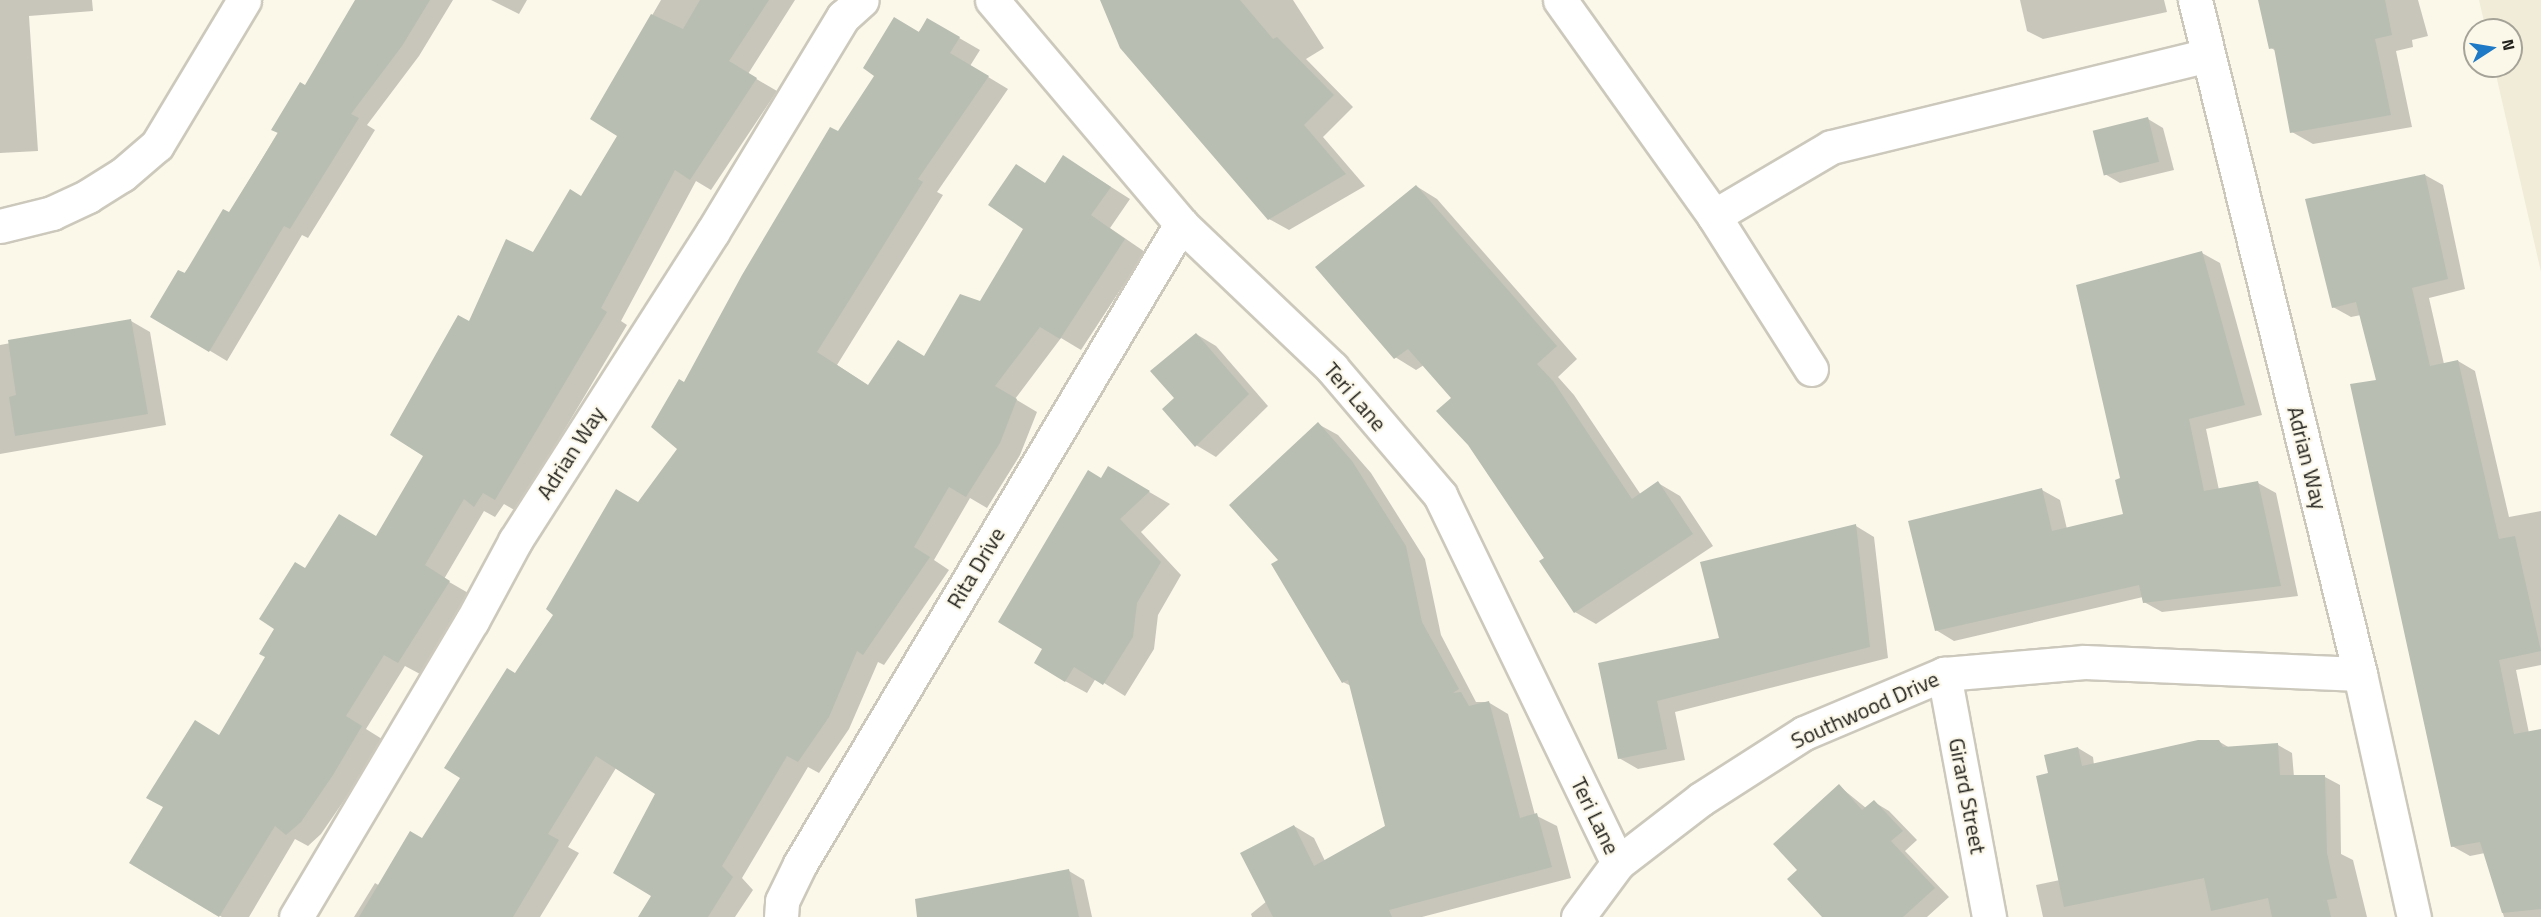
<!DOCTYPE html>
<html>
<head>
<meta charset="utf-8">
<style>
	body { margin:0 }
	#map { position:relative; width:2541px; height:917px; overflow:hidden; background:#fbf8ea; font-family:"Titillium Web",sans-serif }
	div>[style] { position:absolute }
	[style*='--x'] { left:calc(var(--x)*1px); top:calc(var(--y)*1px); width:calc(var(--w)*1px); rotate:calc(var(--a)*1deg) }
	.built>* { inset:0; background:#f0ecd7 }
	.shadow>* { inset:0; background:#0003 }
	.building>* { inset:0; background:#b8beb2; transform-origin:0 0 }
	.roads { filter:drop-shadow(2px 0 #ccc9bc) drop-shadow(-2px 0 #ccc9bc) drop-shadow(0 2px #ccc9bc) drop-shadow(0 -2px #ccc9bc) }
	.street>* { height:33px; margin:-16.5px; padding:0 16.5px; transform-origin:16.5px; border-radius:16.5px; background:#fff }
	span { translate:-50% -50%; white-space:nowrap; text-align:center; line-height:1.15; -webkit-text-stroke:4.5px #fbf8ea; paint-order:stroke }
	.street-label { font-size:22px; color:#23221d }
	.north { position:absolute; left:2463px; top:18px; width:60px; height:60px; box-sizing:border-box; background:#fbf8ea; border:2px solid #a5a298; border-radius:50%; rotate:78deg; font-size:16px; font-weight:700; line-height:24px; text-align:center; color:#23221d }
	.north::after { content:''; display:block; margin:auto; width:21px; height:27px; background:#1e79c6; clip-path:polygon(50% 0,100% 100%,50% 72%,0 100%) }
</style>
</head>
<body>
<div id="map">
	<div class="built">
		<i style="clip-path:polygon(2479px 0,2541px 0,2541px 272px,2494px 66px,2511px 66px,2511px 30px,2486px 30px)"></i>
	</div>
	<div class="shadow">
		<i style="clip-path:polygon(0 0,92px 0,93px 11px,29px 16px,38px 151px,0 153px)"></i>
		<i style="clip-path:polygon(357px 0,453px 0,419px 56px,367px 125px,375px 130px,308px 238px,302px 235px,227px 361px,152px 316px,229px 214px)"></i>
		<i style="clip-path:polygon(491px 0,527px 0,519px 14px)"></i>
		<i style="clip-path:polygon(661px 0,795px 0,748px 74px,777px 91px,711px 190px,696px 181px,621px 321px,627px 325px,516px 511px,504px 504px,495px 517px,484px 511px,444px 579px,470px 594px,420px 674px,405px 666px,366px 729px,382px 739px,354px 786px,321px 834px,308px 846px,295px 839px,249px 917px,222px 917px,131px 863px,220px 736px,266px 657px,306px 570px,377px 538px,425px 455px,469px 323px,582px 198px,619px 135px,592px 119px)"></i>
		<i style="clip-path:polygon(1101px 0,1293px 0,1324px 48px,1306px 59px,1353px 107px,1323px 137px,1365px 186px,1289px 230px,1269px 219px)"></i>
		<i style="clip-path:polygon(2020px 0,2164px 0,2167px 12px,2043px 39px,2027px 31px)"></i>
		<i style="clip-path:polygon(2260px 0,2418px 0,2428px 36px,2412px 40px,2413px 47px,2396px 51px,2412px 127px,2313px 144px,2292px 132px,2276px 51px,2271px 48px)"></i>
		<i style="clip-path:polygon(928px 20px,980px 50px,970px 66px,1008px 89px,937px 192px,943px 195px,837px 365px,869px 386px,925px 357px,980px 303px,1025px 229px,1017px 166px,1046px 184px,1064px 157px,1130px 199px,1110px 228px,1145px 252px,1081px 350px,1061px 338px,1015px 399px,1037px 412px,1020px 455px,987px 508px,970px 498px,934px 560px,949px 570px,884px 665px,878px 662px,849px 729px,819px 773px,808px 767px,742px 878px,753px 890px,735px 917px,658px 917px,653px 896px,657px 794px,616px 768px,568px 847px,579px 853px,540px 917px,354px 917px,375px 883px,380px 886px,423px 840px,462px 777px,516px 674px,679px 449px,684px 384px,839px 133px)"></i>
		<i style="clip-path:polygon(2148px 119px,2163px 128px,2174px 170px,2120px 183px,2105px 174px)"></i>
		<i style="clip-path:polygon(2425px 175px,2443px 185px,2465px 289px,2429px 298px,2444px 364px,2458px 361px,2475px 371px,2509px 517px,2541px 511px,2541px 665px,2516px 670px,2529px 733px,2541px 730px,2541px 917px,2504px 917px,2485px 853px,2470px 856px,2452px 846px,2352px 386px,2377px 381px,2361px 315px,2351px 317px,2333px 307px)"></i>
		<i style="clip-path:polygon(1416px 186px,1437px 199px,1577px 359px,1558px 377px,1574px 395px,1641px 495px,1658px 483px,1680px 496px,1713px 546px,1596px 624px,1575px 612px,1453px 398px,1424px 365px,1416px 370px,1395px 357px)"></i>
		<i style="clip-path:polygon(2202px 253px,2220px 263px,2262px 415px,2206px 429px,2219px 490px,2258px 483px,2276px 493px,2298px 596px,2162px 612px,2144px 602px,2143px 597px,1954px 641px,1936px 630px,2042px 490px,2060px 500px,2067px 529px,2125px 515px,2122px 480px)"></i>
		<i style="clip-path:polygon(131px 321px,150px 332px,166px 425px,0 454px,0 345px)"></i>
		<i style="clip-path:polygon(1196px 334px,1216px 346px,1268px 406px,1216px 457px,1196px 445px,1176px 399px)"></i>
		<i style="clip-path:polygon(1318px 424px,1338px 435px,1371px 473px,1425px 559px,1441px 635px,1476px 702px,1488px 702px,1508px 714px,1535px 815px,1557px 826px,1571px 878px,1422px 917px,1252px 917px,1251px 914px,1267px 901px,1294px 826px,1314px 838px,1325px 861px,1386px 826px,1351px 686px,1343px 682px,1280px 560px)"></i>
		<i style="clip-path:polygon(1108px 468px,1170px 504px,1141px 532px,1181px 575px,1158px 615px,1154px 649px,1125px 696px,1096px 678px,1087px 693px,1065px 681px,1044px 648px)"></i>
		<i style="clip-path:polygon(1856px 526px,1874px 537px,1888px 658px,1675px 712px,1685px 760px,1638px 769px,1619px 758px,1599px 664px,1721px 639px)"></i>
		<i style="clip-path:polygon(2218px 741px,2230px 748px,2278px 745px,2292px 753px,2294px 777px,2325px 777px,2340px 785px,2341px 854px,2353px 860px,2367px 917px,2043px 917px,2036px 885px,2060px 880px,2050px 775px,2078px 748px,2093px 757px,2094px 765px)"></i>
		<i style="clip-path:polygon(1839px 786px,1866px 808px,1874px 802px,1889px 811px,1917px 840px,1905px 851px,1949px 897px,1927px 917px,1824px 917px,1799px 871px)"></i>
		<i style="clip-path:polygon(1069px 871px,1084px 880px,1092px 917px,956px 917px)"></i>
	</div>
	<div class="building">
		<i style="clip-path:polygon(355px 0,430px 0,402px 46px,351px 114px,359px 118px,290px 229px,284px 226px,209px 352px,150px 317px,178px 270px,185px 273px,223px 209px,229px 212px,278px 133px,271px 130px,300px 82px,305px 85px)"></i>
		<i style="clip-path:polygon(700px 0,769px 0,729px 61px,757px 78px,690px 180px,675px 170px,601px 308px,607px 312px,495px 500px,483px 493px,474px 507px,464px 499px,425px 565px,450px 581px,398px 663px,384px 655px,346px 716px,362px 726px,333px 775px,301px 822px,286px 835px,275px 826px,219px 917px,129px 863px,163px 807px,146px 798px,195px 720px,219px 735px,265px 657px,259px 654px,274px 629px,259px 619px,295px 562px,305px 568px,339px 514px,376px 536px,423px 456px,390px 435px,458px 315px,469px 321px,506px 239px,533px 252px,570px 189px,581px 196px,617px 136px,590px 119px,651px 14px,683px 29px)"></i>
		<i style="clip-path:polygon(1100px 0,1240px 0,1273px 39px,1277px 37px,1334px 95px,1304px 125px,1346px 174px,1268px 220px,1120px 48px)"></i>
		<i style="clip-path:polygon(2258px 0,2385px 0,2392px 35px,2375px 39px,2391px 115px,2290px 133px,2274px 48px,2269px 49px)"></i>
		<i style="clip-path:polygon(894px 17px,919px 32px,927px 18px,960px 37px,950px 53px,989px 76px,918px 179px,923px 182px,817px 352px,868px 385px,898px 340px,924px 356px,960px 294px,980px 301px,1023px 229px,988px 205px,1016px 164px,1045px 183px,1063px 155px,1111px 187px,1091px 215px,1125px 239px,1060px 339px,1040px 327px,995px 386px,1017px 399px,1000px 443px,966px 497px,949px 487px,914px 547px,930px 557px,863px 655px,857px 651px,829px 717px,798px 762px,787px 756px,722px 866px,733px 877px,708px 917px,638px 917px,651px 896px,613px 873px,655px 794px,596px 756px,548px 834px,559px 840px,513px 917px,359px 917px,410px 831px,422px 838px,460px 778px,444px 768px,507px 668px,515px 673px,553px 615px,546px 609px,616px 489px,638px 502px,677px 449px,651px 427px,679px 379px,684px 382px,742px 275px,830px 127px,838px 131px,874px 76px,863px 68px)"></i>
		<i style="left:2148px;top:117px;width:46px;height:57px;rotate:76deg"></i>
		<i style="clip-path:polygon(2425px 174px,2448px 279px,2412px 288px,2430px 366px,2458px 360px,2499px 539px,2515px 536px,2541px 651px,2499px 660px,2514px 734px,2541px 729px,2541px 909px,2502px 913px,2480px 842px,2451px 847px,2350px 384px,2376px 380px,2356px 302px,2332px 308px,2305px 199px)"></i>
		<i style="clip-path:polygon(1416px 185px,1557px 346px,1537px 364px,1553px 381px,1632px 499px,1658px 481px,1693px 534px,1574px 613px,1539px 561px,1544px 558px,1468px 445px,1436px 411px,1451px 398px,1408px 349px,1394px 359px,1315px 267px)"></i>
		<i style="clip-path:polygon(2202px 251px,2245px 405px,2189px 419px,2204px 491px,2258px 481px,2281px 586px,2143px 603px,2139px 585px,1935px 631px,1908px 521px,2042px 488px,2052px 531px,2123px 514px,2115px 480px,2120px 478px,2076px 285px)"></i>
		<i style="clip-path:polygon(131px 319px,148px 414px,15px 436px,9px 397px,16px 395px,8px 340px)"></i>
		<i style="clip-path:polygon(1196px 333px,1249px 394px,1195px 447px,1162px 409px,1174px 398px,1150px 371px)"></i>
		<i style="clip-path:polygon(1318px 422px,1352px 461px,1406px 546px,1422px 622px,1459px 689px,1453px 693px,1461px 692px,1469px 706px,1489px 701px,1520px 818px,1537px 813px,1552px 867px,1389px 910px,1392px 917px,1273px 917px,1240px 853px,1294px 825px,1314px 866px,1385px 826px,1348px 680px,1342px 683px,1271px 564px,1278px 560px,1229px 505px)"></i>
		<i style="clip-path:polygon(1108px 466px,1150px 491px,1120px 519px,1161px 562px,1137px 603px,1133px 637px,1103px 685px,1074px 667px,1065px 682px,1034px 663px,1042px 649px,998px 622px,1088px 470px,1101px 478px)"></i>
		<i style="clip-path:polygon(1856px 524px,1870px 647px,1657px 701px,1667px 749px,1618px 759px,1598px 663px,1719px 638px,1700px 562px)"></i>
		<i style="clip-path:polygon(2198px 740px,2219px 740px,2223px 747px,2278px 743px,2280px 775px,2325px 775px,2327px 853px,2337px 898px,2327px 900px,2331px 917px,2272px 917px,2268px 898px,2211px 911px,2204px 878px,2064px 907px,2036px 776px,2048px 773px,2044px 755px,2078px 747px,2082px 766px)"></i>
		<i style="clip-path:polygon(1839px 784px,1862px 810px,1874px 800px,1903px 831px,1891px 841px,1935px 888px,1903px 917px,1822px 917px,1787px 879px,1797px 870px,1773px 844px)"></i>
		<i style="clip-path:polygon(1069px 869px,1079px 917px,917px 917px,915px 899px)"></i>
	</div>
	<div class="roads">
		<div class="street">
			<i style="--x:992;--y:0;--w:293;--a:49.8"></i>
			<i style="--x:1181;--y:224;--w:209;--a:43.6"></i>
			<i style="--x:1332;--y:368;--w:167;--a:49.6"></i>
			<i style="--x:1440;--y:495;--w:409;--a:64.2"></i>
			<i style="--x:1560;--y:0;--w:265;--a:54.5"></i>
			<i style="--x:2195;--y:0;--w:694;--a:76.24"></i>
			<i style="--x:2360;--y:674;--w:249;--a:77.5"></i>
			<i style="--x:0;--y:226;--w:54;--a:-14"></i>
			<i style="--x:52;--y:213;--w:40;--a:-25"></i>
			<i style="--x:88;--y:196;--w:40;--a:-32"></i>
			<i style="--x:122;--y:175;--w:46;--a:-40.6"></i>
			<i style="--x:157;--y:145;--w:169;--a:-59"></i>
			<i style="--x:1811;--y:369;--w:181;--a:-122.4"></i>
			<i style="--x:1714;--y:216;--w:136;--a:-30.5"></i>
			<i style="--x:1831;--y:147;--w:388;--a:-13.7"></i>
			<i style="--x:1944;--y:674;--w:247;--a:79.5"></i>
			<i style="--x:296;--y:917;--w:344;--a:-59.3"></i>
			<i style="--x:472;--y:621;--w:91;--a:-61.7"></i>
			<i style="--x:515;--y:541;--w:366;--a:-57.4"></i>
			<i style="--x:712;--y:233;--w:253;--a:-58.8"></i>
			<i style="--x:843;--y:17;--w:25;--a:-42"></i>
			<i style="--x:781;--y:917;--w:16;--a:-86"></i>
			<i style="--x:782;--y:901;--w:41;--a:-64.1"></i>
			<i style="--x:800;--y:864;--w:745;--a:-59.23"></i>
			<i style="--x:1578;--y:917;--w:67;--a:-53.5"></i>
			<i style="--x:1618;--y:863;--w:105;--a:-37.6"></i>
			<i style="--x:1701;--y:799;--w:122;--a:-32.7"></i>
			<i style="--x:1804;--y:733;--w:152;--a:-22.9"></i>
			<i style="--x:1944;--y:674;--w:141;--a:-4.9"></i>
			<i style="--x:2084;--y:662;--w:276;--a:2.5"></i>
		</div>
	</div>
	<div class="street-label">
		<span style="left:1355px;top:397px;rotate:49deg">Teri Lane</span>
		<span style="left:571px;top:453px;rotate:-57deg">Adrian Way</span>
		<span style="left:2307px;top:458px;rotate:76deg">Adrian Way</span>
		<span style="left:976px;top:568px;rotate:-59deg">Rita Drive</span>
		<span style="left:1865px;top:710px;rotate:-24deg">Southwood Drive</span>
		<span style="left:1967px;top:796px;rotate:79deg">Girard Street</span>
		<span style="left:1595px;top:816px;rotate:64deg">Teri Lane</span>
	</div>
	<div class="north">N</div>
</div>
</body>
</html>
